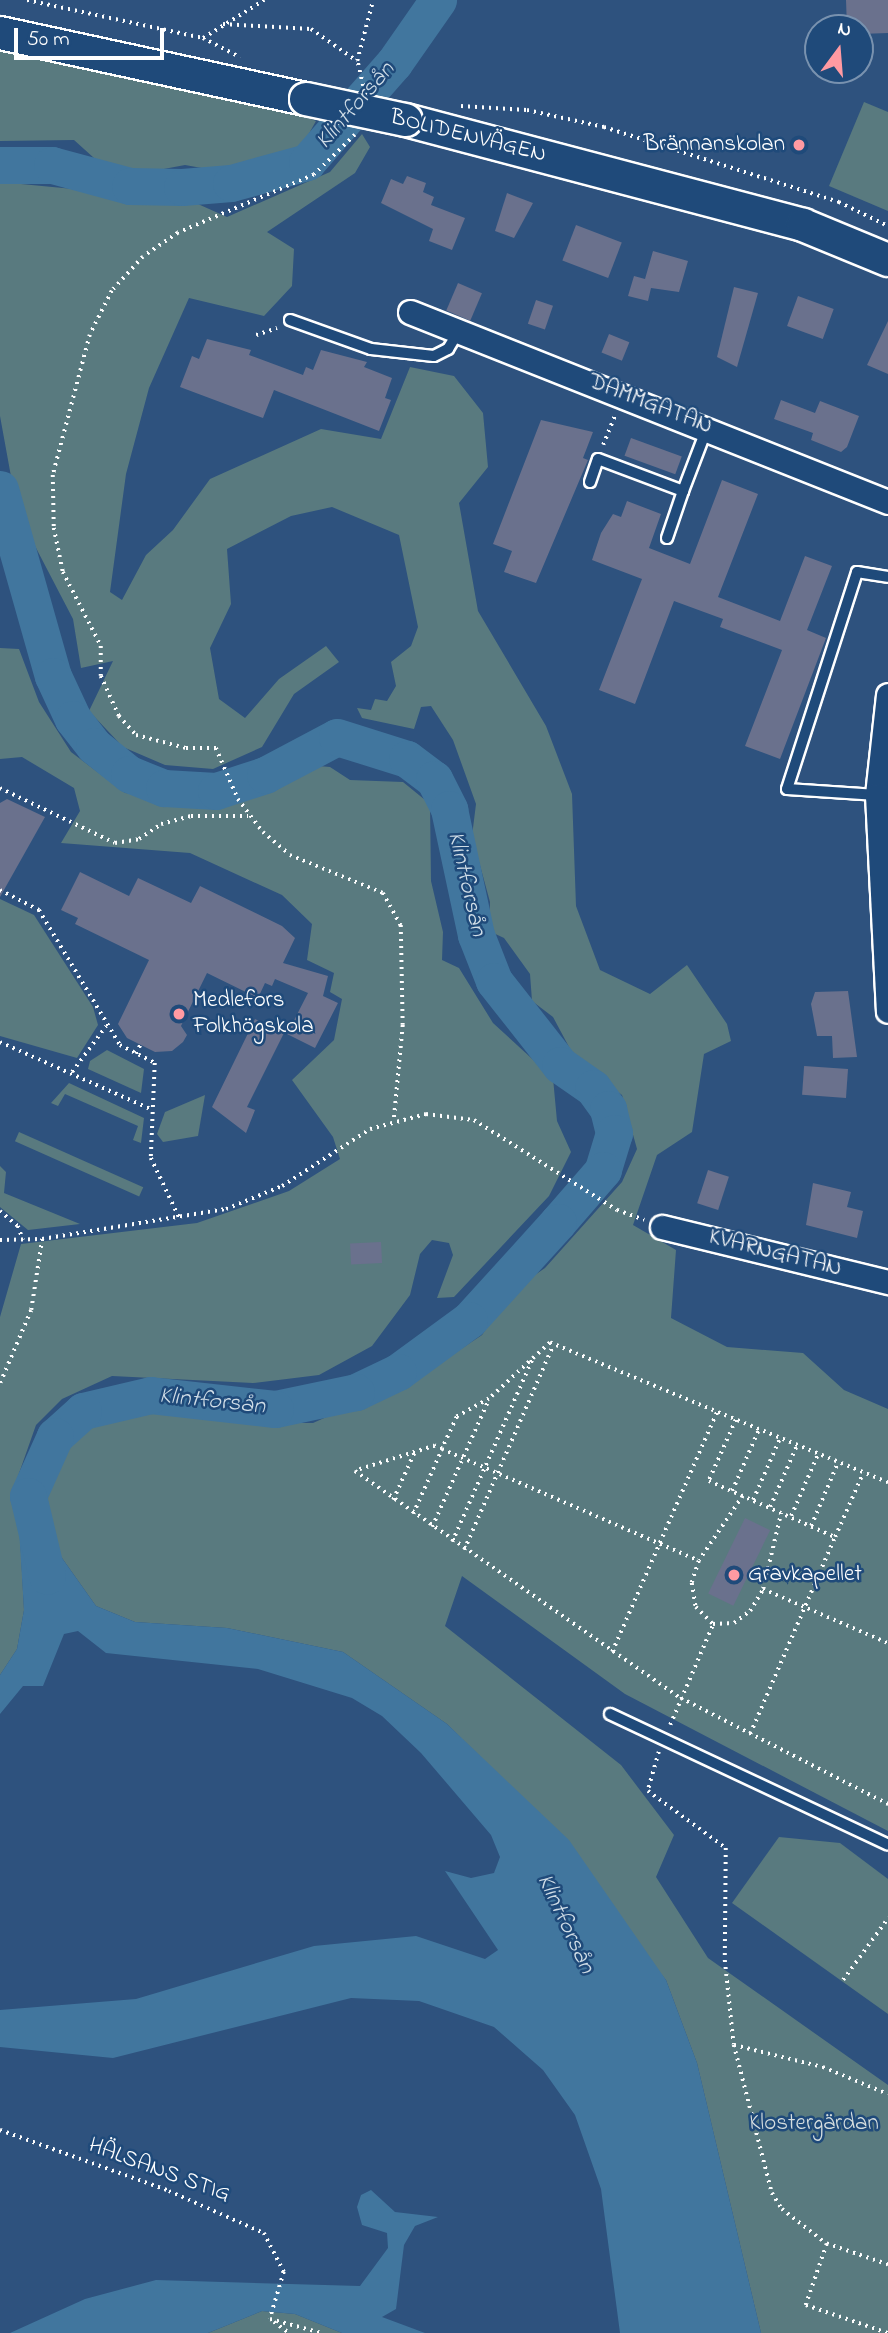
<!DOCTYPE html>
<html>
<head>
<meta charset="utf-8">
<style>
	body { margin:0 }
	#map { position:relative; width:888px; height:2333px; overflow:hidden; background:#2e527e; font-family:"Indie Flower",sans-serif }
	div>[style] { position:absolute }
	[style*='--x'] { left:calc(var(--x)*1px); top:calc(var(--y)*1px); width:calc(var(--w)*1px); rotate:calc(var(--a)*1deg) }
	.green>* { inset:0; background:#597a7f; transform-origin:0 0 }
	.water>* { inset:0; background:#41769e }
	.river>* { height:37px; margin:-18.5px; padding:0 18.5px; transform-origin:18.5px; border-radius:18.5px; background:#41769e }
	.building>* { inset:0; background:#6a718d; transform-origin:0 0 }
	.path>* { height:3.5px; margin-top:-1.75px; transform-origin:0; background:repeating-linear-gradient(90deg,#fff 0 2px,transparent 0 7px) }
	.roads { filter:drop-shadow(2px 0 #fff) drop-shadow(-2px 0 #fff) drop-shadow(0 2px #fff) drop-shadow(0 -2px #fff) }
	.service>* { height:10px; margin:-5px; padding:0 5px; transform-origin:5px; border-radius:5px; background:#1f4a7a }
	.minor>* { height:23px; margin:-11.5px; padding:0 11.5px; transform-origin:11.5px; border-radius:11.5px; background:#1f4a7a }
	.secondary>* { height:32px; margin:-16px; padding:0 16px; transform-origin:16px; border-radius:16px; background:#1f4a7a }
	.bridges { filter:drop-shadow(2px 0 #fff) drop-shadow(-2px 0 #fff) drop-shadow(0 2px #fff) drop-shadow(0 -2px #fff) }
	.secondary-bridge>* { height:32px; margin:-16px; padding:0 16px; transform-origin:16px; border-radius:16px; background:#1f4a7a }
	.dots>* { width:19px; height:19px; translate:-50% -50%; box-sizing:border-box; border:4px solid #1f4a7a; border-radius:50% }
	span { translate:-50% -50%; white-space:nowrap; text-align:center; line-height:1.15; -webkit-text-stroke:5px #1f4a7a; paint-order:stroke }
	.street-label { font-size:23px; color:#fff }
	.poi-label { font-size:23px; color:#fff }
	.right { translate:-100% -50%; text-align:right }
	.left { translate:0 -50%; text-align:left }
	.park-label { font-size:23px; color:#d6dedf }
	.water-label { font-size:24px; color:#d0dde7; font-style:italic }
	.north { position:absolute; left:804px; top:14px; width:70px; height:70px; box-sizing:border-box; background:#1f4a7a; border:2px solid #7992af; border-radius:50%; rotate:16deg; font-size:19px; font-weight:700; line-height:28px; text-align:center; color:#fff }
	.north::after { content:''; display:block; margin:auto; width:24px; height:32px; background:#ff9aa2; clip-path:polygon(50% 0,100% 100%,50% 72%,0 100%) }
	.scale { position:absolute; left:14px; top:28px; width:150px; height:32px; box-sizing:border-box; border:4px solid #fff; border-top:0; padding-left:9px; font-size:21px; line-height:24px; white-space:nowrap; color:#fff; -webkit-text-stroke:5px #1f4a7a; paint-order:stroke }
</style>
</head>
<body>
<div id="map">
	<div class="green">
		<i style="clip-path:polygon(0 51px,299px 114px,316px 121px,302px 146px,271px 161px,224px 172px,185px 165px,137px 174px,104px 167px,74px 140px,0 141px)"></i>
		<i style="clip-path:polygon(864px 102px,888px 112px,888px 211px,829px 186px)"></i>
		<i style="clip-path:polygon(362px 134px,370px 147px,355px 173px,267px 232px,294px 249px,292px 286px,264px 316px,189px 298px,149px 388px,126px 474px,110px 592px,122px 600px,146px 555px,173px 530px,210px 479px,321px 429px,381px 439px,410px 367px,454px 376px,483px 413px,488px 467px,459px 503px,478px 611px,546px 726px,572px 794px,576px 906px,600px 970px,650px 994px,687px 965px,727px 1024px,731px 1041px,704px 1054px,692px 1132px,657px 1155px,633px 1225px,676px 1250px,671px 1318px,727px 1347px,803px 1353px,844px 1390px,888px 1409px,888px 1831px,625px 1694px,462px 1576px,445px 1626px,621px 1765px,674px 1835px,656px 1877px,708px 1958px,888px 2085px,888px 2333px,761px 2333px,697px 2063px,666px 1980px,502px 1778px,447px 1724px,343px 1652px,227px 1628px,135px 1622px,96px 1606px,57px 1551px,50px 1525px,45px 1486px,63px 1454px,101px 1416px,165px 1410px,238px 1423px,313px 1423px,425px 1373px,482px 1335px,509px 1293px,545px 1268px,622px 1182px,637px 1149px,622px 1095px,576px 1060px,553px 1017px,532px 1001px,530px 974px,504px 938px,489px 931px,490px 902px,472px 836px,476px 804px,453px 740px,431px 706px,421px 707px,414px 729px,362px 718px,357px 708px,371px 710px,375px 699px,387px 701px,396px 686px,391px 662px,411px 646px,418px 627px,399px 535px,332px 507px,291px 516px,227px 549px,231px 604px,210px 648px,219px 699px,245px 718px,279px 679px,326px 646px,339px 662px,294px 694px,262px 747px,213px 769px,165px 765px,123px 747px,89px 711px,113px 661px,81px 668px,73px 619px,23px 523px,12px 482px,0 416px,0 182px,189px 200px,227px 217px,330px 172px)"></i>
		<i style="clip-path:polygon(0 648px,19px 649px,39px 702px,71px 752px,125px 793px,189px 798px,206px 808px,262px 791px,307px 765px,330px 767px,350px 780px,403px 782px,430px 804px,431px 881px,443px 932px,442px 960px,459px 968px,493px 1023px,553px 1078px,557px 1121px,571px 1152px,549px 1196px,454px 1297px,437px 1298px,453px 1255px,449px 1243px,432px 1240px,420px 1254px,410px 1295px,372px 1346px,319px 1375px,253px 1383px,112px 1376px,62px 1399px,36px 1425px,17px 1479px,24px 1610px,17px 1649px,0 1675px,0 1317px,21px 1244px,197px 1223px,289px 1191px,340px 1159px,333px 1137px,292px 1080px,334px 1040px,342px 999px,330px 992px,334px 973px,307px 960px,312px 924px,282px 895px,190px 853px,61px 843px,80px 811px,74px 788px,22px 757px,0 759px)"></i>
		<i style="clip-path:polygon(0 899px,34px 915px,93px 1007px,98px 1025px,77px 1058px,0 1036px)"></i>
		<i style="clip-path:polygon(107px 1050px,144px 1069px,141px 1093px,88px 1069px,90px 1061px)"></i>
		<i style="clip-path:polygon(69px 1083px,144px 1118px,141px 1143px,133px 1140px,138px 1126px,65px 1094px,58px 1106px,51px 1103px)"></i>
		<i style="clip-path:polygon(205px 1095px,198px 1136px,163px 1142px,157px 1134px,165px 1112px)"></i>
		<i style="left:19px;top:1132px;width:136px;height:10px;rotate:24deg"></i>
		<i style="clip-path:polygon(0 1166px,6px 1172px,4px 1193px,80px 1224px,28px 1230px,0 1207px)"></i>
		<i style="clip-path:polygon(779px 1837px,840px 1843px,888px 1879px,888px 2014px,732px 1903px)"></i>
		<i style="clip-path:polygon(262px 2311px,295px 2314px,342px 2333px,208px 2333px)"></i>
	</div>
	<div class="water">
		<i style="clip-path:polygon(50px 1525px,57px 1551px,96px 1606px,135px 1622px,227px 1628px,343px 1652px,447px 1724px,569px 1840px,666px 1980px,697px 2063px,761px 2333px,620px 2333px,601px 2189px,575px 2115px,543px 2070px,494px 2027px,419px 2001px,351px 1998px,113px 2058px,0 2047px,0 2010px,136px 1999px,314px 1946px,416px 1936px,485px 1959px,498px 1950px,445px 1871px,471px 1878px,494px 1873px,500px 1857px,491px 1835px,421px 1753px,382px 1716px,352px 1698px,258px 1669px,106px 1653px,78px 1631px,64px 1634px,43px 1686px,23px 1686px,0 1714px,0 1675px,17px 1649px,24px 1610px,19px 1530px)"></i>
		<i style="clip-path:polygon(371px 2190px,395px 2212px,438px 2217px,415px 2226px,404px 2245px,396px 2309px,382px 2317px,425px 2333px,342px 2333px,295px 2314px,262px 2311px,208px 2333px,10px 2333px,85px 2299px,156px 2280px,360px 2286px,388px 2248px,387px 2233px,362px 2225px,357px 2207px,361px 2195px)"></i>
	</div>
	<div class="river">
		<i style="--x:0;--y:165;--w:52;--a:0"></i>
		<i style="--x:52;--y:165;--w:81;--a:15.1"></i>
		<i style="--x:130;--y:186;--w:52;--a:1.1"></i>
		<i style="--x:182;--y:187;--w:49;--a:-4.7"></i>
		<i style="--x:231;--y:183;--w:79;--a:-15.4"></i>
		<i style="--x:307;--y:162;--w:132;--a:-48.7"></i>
		<i style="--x:394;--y:63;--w:77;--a:-55.1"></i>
		<i style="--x:0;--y:489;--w:194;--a:74.2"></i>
		<i style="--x:53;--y:676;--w:47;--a:65.1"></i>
		<i style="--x:73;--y:719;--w:34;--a:52"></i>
		<i style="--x:94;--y:746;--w:45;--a:38.7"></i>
		<i style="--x:129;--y:774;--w:38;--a:22"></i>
		<i style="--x:164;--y:788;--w:52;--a:3.3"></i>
		<i style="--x:216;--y:791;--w:52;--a:-18.1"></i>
		<i style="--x:265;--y:775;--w:81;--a:-27.8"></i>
		<i style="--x:337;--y:737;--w:73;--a:17.4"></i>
		<i style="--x:407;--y:759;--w:34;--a:37"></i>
		<i style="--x:434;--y:779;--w:34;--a:63"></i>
		<i style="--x:449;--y:809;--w:129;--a:77.9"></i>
		<i style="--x:476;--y:935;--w:49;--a:68.6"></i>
		<i style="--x:494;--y:981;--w:107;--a:51.8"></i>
		<i style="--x:560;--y:1065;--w:40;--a:34.9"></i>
		<i style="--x:593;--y:1088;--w:26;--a:54"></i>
		<i style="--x:608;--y:1109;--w:25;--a:76"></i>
		<i style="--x:614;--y:1133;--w:39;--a:107"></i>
		<i style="--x:603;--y:1170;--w:69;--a:130.9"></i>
		<i style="--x:558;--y:1222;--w:132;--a:132.2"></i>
		<i style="--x:469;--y:1320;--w:88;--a:143.8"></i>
		<i style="--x:398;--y:1372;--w:47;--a:154.5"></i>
		<i style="--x:356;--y:1392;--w:83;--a:168.1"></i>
		<i style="--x:275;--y:1409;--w:125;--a:-173.6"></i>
		<i style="--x:151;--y:1395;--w:70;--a:166.8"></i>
		<i style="--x:83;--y:1411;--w:38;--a:138"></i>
		<i style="--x:55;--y:1436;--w:66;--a:114.2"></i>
		<i style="--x:28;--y:1496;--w:82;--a:76.6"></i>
	</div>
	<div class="building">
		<i style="clip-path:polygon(846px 0,888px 0,888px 33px,860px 34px,860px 28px,847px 28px)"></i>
		<i style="clip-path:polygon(407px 176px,426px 183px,423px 192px,434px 197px,431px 205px,465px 218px,452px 250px,429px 241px,433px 229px,381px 203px,391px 179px,403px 184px)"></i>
		<i style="clip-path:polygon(507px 193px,533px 203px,514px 238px,495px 231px)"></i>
		<i style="left:576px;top:225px;width:49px;height:38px;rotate:21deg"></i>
		<i style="clip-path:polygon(653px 251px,688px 261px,679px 292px,651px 288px,648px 301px,628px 296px,634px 276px,645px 279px)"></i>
		<i style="left:458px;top:283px;width:26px;height:30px;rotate:23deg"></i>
		<i style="clip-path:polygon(734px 287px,758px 293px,737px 367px,717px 357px)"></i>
		<i style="left:798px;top:296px;width:38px;height:32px;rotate:20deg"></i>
		<i style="left:536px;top:300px;width:18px;height:25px;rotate:19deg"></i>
		<i style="clip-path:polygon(888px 321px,888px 374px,867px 365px)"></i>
		<i style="left:609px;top:334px;width:22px;height:20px;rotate:22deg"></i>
		<i style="clip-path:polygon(207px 339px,251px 350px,249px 355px,303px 375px,306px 367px,313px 370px,321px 350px,367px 362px,364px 367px,392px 378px,385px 398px,391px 400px,379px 431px,274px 390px,263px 418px,180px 387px,192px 356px,199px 359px)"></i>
		<i style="clip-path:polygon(781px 400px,815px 413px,820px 401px,859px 416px,847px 447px,841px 452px,811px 440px,813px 433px,774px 419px)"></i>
		<i style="clip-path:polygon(541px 420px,593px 432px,583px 458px,588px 460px,536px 583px,504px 572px,512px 551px,493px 544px)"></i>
		<i style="left:631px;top:438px;width:54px;height:19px;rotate:20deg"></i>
		<i style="clip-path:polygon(722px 480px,758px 494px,718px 597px,780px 621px,805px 556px,832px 566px,807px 630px,826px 638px,780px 759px,745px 746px,782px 650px,720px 627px,723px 619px,674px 601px,635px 704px,599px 690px,642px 579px,592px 560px,601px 533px,613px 514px,621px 517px,627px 501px,661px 514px,649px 548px,690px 564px)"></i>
		<i style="clip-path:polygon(7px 799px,45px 817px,0 897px,0 803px)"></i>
		<i style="clip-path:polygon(80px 872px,129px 896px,138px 878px,191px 903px,200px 886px,282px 926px,295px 938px,283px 963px,328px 976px,323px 996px,338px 1003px,315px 1048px,287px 1034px,308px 993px,275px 979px,272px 986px,265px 983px,258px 998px,207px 973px,181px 1026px,187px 1035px,183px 1042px,172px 1051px,155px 1052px,127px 1038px,118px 1024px,149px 960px,75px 924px,78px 918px,61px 910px)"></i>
		<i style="clip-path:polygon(848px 991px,857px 1057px,833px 1058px,832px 1036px,817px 1036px,811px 1004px,815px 992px)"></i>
		<i style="clip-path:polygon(255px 1019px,284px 1033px,247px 1107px,255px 1110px,246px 1133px,212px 1107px)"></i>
		<i style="left:848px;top:1069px;width:29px;height:44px;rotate:94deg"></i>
		<i style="left:708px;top:1170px;width:22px;height:35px;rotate:18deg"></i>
		<i style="clip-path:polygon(813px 1183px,851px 1192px,847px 1207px,863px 1211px,857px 1238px,806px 1225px)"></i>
		<i style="left:381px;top:1242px;width:21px;height:31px;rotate:87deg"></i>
		<i style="left:745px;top:1518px;width:28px;height:84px;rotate:26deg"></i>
	</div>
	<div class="path">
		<i style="--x:27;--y:0;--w:180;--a:12.2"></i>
		<i style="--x:203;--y:38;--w:42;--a:27.2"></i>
		<i style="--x:223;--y:24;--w:88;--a:3.3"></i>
		<i style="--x:311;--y:29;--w:56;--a:34.8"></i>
		<i style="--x:203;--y:38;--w:72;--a:-31.9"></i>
		<i style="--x:363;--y:86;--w:26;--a:-103"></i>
		<i style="--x:357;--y:61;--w:63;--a:-75.3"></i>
		<i style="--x:461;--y:106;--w:66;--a:3.5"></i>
		<i style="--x:527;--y:110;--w:79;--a:12.4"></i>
		<i style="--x:604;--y:127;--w:247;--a:17.7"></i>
		<i style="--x:839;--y:202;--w:55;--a:26.1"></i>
		<i style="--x:355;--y:135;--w:57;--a:135.7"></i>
		<i style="--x:314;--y:175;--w:148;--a:156.9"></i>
		<i style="--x:178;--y:233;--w:42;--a:145.6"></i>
		<i style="--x:143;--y:257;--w:46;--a:132.4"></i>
		<i style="--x:112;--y:291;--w:49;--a:116.6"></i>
		<i style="--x:90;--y:335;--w:145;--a:104.8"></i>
		<i style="--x:53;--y:475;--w:53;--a:88.9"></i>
		<i style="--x:54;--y:528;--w:45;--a:78.4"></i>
		<i style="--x:63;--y:572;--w:83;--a:62.8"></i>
		<i style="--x:101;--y:646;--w:30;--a:90"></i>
		<i style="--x:101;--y:676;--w:44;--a:65.8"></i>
		<i style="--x:119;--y:716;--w:25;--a:48"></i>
		<i style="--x:136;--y:735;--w:52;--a:14.6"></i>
		<i style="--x:186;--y:748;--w:30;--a:0"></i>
		<i style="--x:216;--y:748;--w:56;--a:66.7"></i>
		<i style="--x:238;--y:799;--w:41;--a:52.9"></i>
		<i style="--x:263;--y:832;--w:35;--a:40"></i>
		<i style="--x:290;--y:855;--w:100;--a:22.2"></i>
		<i style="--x:383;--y:893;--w:37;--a:61"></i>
		<i style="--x:401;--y:925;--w:100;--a:88.9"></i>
		<i style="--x:403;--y:1025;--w:96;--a:95.4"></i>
		<i style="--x:256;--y:335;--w:22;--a:-18"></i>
		<i style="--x:603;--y:445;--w:31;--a:-68"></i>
		<i style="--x:0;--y:788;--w:127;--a:25.6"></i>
		<i style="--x:115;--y:843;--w:24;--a:-9"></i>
		<i style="--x:139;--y:839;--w:27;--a:-34"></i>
		<i style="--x:161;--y:824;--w:31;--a:-15"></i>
		<i style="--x:191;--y:816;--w:57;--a:0"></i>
		<i style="--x:0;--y:890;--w:44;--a:27.1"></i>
		<i style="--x:39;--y:910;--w:157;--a:59"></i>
		<i style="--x:120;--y:1045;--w:39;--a:27"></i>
		<i style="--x:155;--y:1063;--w:95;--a:92.4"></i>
		<i style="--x:151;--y:1158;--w:68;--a:64.6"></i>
		<i style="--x:0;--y:1042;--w:167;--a:24"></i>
		<i style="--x:136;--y:1054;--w:10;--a:-66"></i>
		<i style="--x:72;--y:1072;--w:57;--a:-53.5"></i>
		<i style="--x:0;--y:1211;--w:23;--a:40"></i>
		<i style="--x:18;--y:1226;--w:15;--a:70"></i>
		<i style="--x:0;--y:1240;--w:42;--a:-1.4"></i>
		<i style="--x:42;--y:1239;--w:186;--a:-9.3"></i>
		<i style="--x:226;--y:1209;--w:61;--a:-22.3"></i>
		<i style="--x:282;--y:1186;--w:105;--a:-32.9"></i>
		<i style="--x:370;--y:1129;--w:58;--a:-15"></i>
		<i style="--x:426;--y:1114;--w:48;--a:7.1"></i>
		<i style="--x:474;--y:1120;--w:169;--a:32.2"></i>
		<i style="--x:617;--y:1210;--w:29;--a:20"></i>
		<i style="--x:0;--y:1383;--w:79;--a:-67"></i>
		<i style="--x:31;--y:1310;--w:72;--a:-81.2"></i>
		<i style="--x:736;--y:1420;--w:67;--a:113.9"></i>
		<i style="--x:709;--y:1481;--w:138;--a:24"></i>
		<i style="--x:835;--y:1537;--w:70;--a:-66.4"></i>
		<i style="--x:888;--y:1483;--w:366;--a:-157.5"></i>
		<i style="--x:550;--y:1343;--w:83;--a:137.4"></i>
		<i style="--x:489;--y:1399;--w:37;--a:151"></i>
		<i style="--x:457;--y:1417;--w:35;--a:115"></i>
		<i style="--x:442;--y:1449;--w:8;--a:-157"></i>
		<i style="--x:435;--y:1446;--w:84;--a:162.6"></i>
		<i style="--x:355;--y:1471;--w:397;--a:34.9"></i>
		<i style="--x:681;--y:1698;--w:233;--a:27.1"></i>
		<i style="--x:732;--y:1491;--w:68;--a:-66.5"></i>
		<i style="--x:743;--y:1496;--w:78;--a:124.1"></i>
		<i style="--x:699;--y:1561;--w:23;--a:108"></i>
		<i style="--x:692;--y:1583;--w:24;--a:81"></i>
		<i style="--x:696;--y:1607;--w:24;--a:45"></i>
		<i style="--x:713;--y:1624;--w:21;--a:-3"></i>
		<i style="--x:734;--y:1623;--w:20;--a:-37"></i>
		<i style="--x:750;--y:1611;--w:26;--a:-59"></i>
		<i style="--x:763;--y:1589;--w:78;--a:-76.7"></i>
		<i style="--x:393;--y:1500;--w:54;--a:-65.8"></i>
		<i style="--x:753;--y:1500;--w:68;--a:-66.5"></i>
		<i style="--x:770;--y:1507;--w:68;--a:-66.5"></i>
		<i style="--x:413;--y:1514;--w:71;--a:-66"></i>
		<i style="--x:442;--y:1449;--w:280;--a:23.5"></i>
		<i style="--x:791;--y:1516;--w:68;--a:-66.5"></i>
		<i style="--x:811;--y:1526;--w:69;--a:-67.1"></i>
		<i style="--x:432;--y:1527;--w:138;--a:-66"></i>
		<i style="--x:452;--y:1542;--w:199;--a:-66.3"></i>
		<i style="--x:464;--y:1550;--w:223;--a:-66.5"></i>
		<i style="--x:763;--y:1589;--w:136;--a:23.4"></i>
		<i style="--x:612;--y:1652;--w:262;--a:-66.4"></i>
		<i style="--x:670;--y:1725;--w:110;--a:-66.9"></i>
		<i style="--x:750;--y:1734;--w:215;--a:-66.7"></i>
		<i style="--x:659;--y:1752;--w:41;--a:105.8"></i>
		<i style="--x:648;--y:1791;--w:97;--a:36.2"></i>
		<i style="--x:726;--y:1848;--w:112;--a:90.5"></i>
		<i style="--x:725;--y:1960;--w:85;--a:84"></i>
		<i style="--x:734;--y:2045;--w:153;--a:75.6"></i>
		<i style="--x:772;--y:2193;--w:19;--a:58"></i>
		<i style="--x:782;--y:2209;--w:57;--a:37.9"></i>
		<i style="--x:843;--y:1980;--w:77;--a:-54"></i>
		<i style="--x:734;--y:2045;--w:92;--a:13.9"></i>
		<i style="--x:823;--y:2067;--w:70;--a:22.6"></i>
		<i style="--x:0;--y:2130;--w:180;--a:19.8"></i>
		<i style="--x:169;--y:2191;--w:104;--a:23.9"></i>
		<i style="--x:264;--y:2233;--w:44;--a:62.9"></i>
		<i style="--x:284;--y:2272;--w:49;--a:106.6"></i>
		<i style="--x:888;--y:2265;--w:65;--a:-161"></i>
		<i style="--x:827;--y:2244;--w:65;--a:109"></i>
		<i style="--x:806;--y:2305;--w:87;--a:18.9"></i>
		<i style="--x:270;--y:2319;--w:54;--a:15.1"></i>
		<i style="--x:274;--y:2322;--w:19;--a:36"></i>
	</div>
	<div class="roads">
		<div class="service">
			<i style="--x:290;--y:320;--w:86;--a:19.7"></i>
			<i style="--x:371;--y:349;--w:63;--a:6.3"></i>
			<i style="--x:434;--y:356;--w:16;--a:-27"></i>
			<i style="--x:448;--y:349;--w:21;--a:-59"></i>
			<i style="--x:590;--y:482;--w:24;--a:-71"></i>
			<i style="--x:598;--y:459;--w:91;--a:20.6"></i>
			<i style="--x:683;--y:491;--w:67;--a:-69.1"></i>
			<i style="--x:667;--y:538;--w:50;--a:-71.2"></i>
			<i style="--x:877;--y:795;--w:90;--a:-176.2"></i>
			<i style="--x:787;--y:789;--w:228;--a:-72.1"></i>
			<i style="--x:857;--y:572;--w:31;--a:9"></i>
			<i style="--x:610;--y:1714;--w:307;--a:25.2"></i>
		</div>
		<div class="minor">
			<i style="--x:410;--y:312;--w:514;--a:21.68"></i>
			<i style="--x:888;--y:695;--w:101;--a:96.3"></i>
			<i style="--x:877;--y:795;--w:216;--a:87.1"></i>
			<i style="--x:662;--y:1227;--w:233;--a:13.7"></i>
		</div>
		<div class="secondary">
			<i style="--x:0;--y:33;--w:313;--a:12.2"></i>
			<i style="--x:406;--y:120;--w:411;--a:14.8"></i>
			<i style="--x:803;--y:225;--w:92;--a:22.4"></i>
		</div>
	</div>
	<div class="bridges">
		<div class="secondary-bridge">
			<i style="--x:306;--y:99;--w:102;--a:11.9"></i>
		</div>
	</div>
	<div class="dots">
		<i style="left:799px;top:145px;background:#ff9aa2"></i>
		<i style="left:179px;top:1014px;background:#ff9aa2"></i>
		<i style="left:734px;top:1575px;background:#ff9aa2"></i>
	</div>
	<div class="street-label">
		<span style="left:468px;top:137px;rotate:14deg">BOLIDENVÄGEN</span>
		<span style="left:650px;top:405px;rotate:21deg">DAMMGATAN</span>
		<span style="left:775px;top:1254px;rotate:14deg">KVARNGATAN</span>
		<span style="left:159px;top:2171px;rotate:20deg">HÄLSANS STIG</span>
	</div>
	<div class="poi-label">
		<span class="right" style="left:785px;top:145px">Brännanskolan</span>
		<span class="left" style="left:193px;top:1014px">Medlefors<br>Folkhögskola</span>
		<span class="left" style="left:748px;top:1575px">Gravkapellet</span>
	</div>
	<div class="park-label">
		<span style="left:814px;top:2124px">Klostergärdan</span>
	</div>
	<div class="water-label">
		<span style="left:356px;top:106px;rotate:-49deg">Klintforsån</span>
		<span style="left:466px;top:884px;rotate:77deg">Klintforsån</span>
		<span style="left:212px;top:1402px;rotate:6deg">Klintforsån</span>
		<span style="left:565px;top:1924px;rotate:65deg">Klintforsån</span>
	</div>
	<div class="north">N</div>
	<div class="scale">50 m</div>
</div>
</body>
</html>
